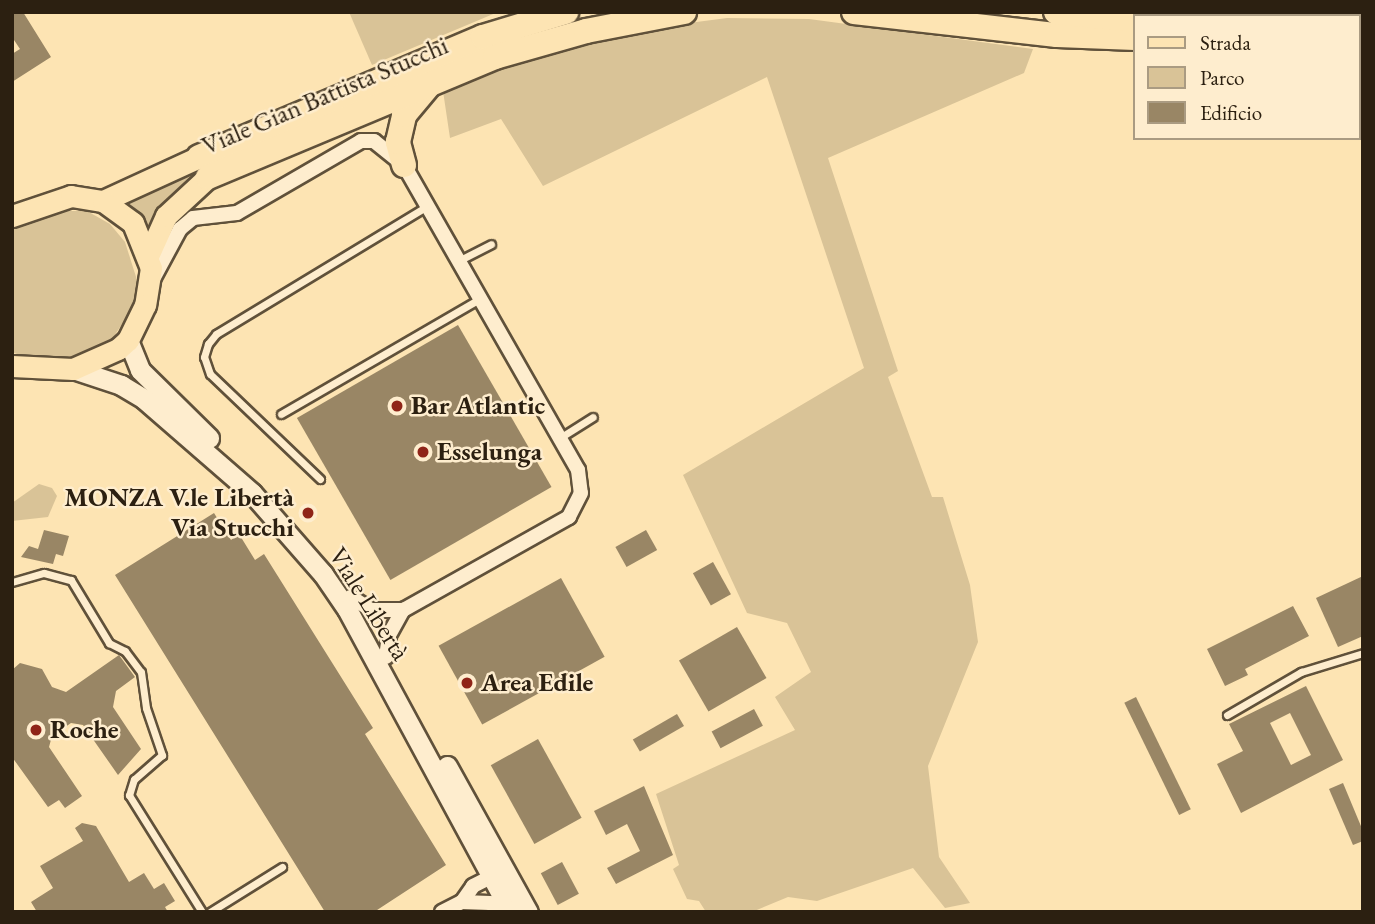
<!DOCTYPE html>
<html>
<head>
<meta charset="utf-8">
<style>
	body { margin:0 }
	#map { position:relative; width:1375px; height:924px; overflow:hidden; background:#fde4b3; font-family:"EB Garamond",serif }
	div>[style] { position:absolute }
	[style*='--x'] { left:calc(var(--x)*1px); top:calc(var(--y)*1px); width:calc(var(--w)*1px); rotate:calc(var(--a)*1deg) }
	.green>* { inset:0; background:#d9c397 }
	.building>* { inset:0; background:#998665; transform-origin:0 0 }
	.roads { filter:drop-shadow(2px 0 #60513a) drop-shadow(-2px 0 #60513a) drop-shadow(0 2px #60513a) drop-shadow(0 -2px #60513a) }
	.lane>* { height:7px; margin:-3.5px; padding:0 3.5px; transform-origin:3.5px; border-radius:3.5px; background:#feedce }
	.street>* { height:14px; margin:-7px; padding:0 7px; transform-origin:7px; border-radius:7px; background:#feedce }
	.secondary>* { height:19px; margin:-9.5px; padding:0 9.5px; transform-origin:9.5px; border-radius:9.5px; background:#feedce }
	.primary>* { height:21px; margin:-10.5px; padding:0 10.5px; transform-origin:10.5px; border-radius:10.5px; background:#fde4b3 }
	.highway>* { height:24px; margin:-12px; padding:0 12px; transform-origin:12px; border-radius:12px; background:#fde4b3 }
	.dots>* { width:19px; height:19px; translate:-50% -50%; box-sizing:border-box; border:4px solid #feedce; border-radius:50% }
	span { translate:-50% -50%; white-space:nowrap; text-align:center; line-height:1.15; -webkit-text-stroke:5px #feedce; paint-order:stroke }
	.street-label { font-size:26px; color:#2c2011 }
	.poi-label { font-size:26px; color:#2c2011; font-weight:700 }
	.left { translate:0 -50%; text-align:left }
	.right { translate:-100% -50%; text-align:right }
	.frame { position:absolute; inset:0; border:14px solid #2c2011; pointer-events:none }
	.legend { position:absolute; left:1133px; top:14px; width:228px; height:126px; box-sizing:border-box; background:#feedce; border:2px solid #aa9b82; margin:0; padding:9px 12px; list-style:none; font-size:21px; color:#2c2011 }
	.legend li { display:flex; align-items:center; gap:14px; height:35px }
	.legend b { width:35px; border:2px solid #aa9b82 }
</style>
</head>
<body>
<div id="map">
	<div class="green">
		<i style="clip-path:polygon(349px 12px,498px 12px,372px 65px)"></i>
		<i style="clip-path:polygon(727px 18px,809px 19px,1033px 49px,1024px 73px,828px 158px,898px 371px,888px 377px,932px 497px,943px 497px,970px 585px,978px 642px,928px 766px,939px 857px,970px 903px,945px 908px,913px 868px,817px 901px,788px 897px,752px 912px,706px 912px,699px 901px,687px 899px,673px 869px,679px 865px,656px 794px,795px 730px,775px 697px,811px 672px,787px 623px,747px 613px,683px 475px,864px 368px,767px 77px,543px 186px,501px 119px,450px 138px,443px 91px,478px 73px,651px 28px)"></i>
		<i style="clip-path:polygon(197px 170px,165px 200px,148px 231px,123px 201px)"></i>
		<i style="clip-path:polygon(67px 211px,87px 211px,110px 224px,125px 242px,137px 280px,135px 304px,111px 341px,90px 352px,68px 357px,17px 354px,12px 352px,12px 229px)"></i>
		<i style="clip-path:polygon(39px 484px,52px 488px,57px 496px,48px 517px,12px 521px,12px 503px)"></i>
	</div>
	<div class="building">
		<i style="clip-path:polygon(12px 12px,23px 12px,51px 57px,12px 82px,12px 54px,20px 49px,12px 37px)"></i>
		<i style="left:458px;top:325px;width:187px;height:186px;rotate:60deg"></i>
		<i style="clip-path:polygon(214px 513px,231px 540px,239px 534px,255px 560px,264px 554px,373px 728px,365px 734px,446px 865px,374px 912px,325px 912px,115px 575px)"></i>
		<i style="clip-path:polygon(44px 530px,69px 536px,63px 556px,56px 554px,53px 564px,21px 557px,29px 546px,38px 549px)"></i>
		<i style="left:646px;top:530px;width:23px;height:35px;rotate:61deg"></i>
		<i style="left:713px;top:562px;width:37px;height:23px;rotate:61deg"></i>
		<i style="clip-path:polygon(1363px 576px,1363px 636px,1338px 647px,1316px 598px)"></i>
		<i style="left:561px;top:578px;width:90px;height:140px;rotate:61deg"></i>
		<i style="clip-path:polygon(1293px 606px,1309px 636px,1245px 669px,1248px 675px,1225px 686px,1207px 649px)"></i>
		<i style="left:737px;top:627px;width:59px;height:67px;rotate:60deg"></i>
		<i style="clip-path:polygon(119px 655px,135px 677px,116px 691px,113px 707px,141px 749px,118px 775px,83px 725px,71px 723px,52px 736px,49px 747px,82px 796px,65px 808px,59px 800px,48px 807px,12px 757px,12px 670px,20px 663px,42px 669px,52px 687px,66px 692px)"></i>
		<i style="clip-path:polygon(evenodd,1306px 686px,1343px 760px,1241px 813px,1217px 764px,1243px 751px,1229px 724px,1306px 686px,1290px 713px,1311px 755px,1291px 765px,1270px 723px,1290px 713px)"></i>
		<i style="left:1136px;top:697px;width:125px;height:13px;rotate:64deg"></i>
		<i style="left:754px;top:709px;width:19px;height:48px;rotate:62deg"></i>
		<i style="left:677px;top:714px;width:14px;height:51px;rotate:60deg"></i>
		<i style="left:538px;top:739px;width:90px;height:54px;rotate:61deg"></i>
		<i style="clip-path:polygon(1343px 783px,1363px 831px,1363px 841px,1353px 845px,1329px 789px)"></i>
		<i style="clip-path:polygon(644px 786px,673px 855px,616px 884px,607px 868px,640px 851px,627px 824px,606px 835px,594px 811px)"></i>
		<i style="clip-path:polygon(82px 823px,96px 826px,129px 882px,144px 873px,154px 889px,164px 883px,175px 901px,165px 907px,168px 912px,37px 912px,31px 902px,53px 888px,40px 866px,83px 841px,75px 828px)"></i>
		<i style="left:562px;top:862px;width:36px;height:24px;rotate:62deg"></i>
	</div>
	<div class="roads">
		<div class="lane">
			<i style="--x:458;--y:261;--w:37;--a:-27"></i>
			<i style="--x:281;--y:414;--w:229;--a:-30.1"></i>
			<i style="--x:558;--y:439;--w:41;--a:-32.2"></i>
			<i style="--x:320;--y:479;--w:152;--a:-136.3"></i>
			<i style="--x:210;--y:374;--w:18;--a:-109"></i>
			<i style="--x:204;--y:357;--w:14;--a:-73"></i>
			<i style="--x:208;--y:344;--w:13;--a:-51"></i>
			<i style="--x:216;--y:334;--w:247;--a:-31.2"></i>
			<i style="--x:12;--y:582;--w:33;--a:-16"></i>
			<i style="--x:44;--y:573;--w:28;--a:15"></i>
			<i style="--x:71;--y:580;--w:74;--a:58.9"></i>
			<i style="--x:109;--y:643;--w:18;--a:27"></i>
			<i style="--x:125;--y:651;--w:26;--a:53"></i>
			<i style="--x:141;--y:672;--w:36;--a:82"></i>
			<i style="--x:146;--y:708;--w:50;--a:71.2"></i>
			<i style="--x:162;--y:755;--w:37;--a:139"></i>
			<i style="--x:134;--y:779;--w:17;--a:107"></i>
			<i style="--x:129;--y:795;--w:138;--a:58"></i>
			<i style="--x:1227;--y:715;--w:86;--a:-30.2"></i>
			<i style="--x:1301;--y:672;--w:65;--a:-17"></i>
			<i style="--x:210;--y:912;--w:85;--a:-32"></i>
		</div>
		<div class="street">
			<i style="--x:152;--y:281;--w:59;--a:-61.7"></i>
			<i style="--x:180;--y:229;--w:17;--a:-40"></i>
			<i style="--x:193;--y:218;--w:44;--a:-6.5"></i>
			<i style="--x:237;--y:213;--w:143;--a:-30.1"></i>
			<i style="--x:361;--y:141;--w:13;--a:0"></i>
			<i style="--x:374;--y:141;--w:38;--a:39"></i>
			<i style="--x:404;--y:165;--w:351;--a:60.3"></i>
			<i style="--x:578;--y:470;--w:23;--a:83"></i>
			<i style="--x:581;--y:493;--w:27;--a:117"></i>
			<i style="--x:569;--y:517;--w:190;--a:150.7"></i>
			<i style="--x:403;--y:610;--w:32;--a:180"></i>
			<i style="--x:371;--y:610;--w:24;--a:-147"></i>
			<i style="--x:386;--y:657;--w:22;--a:-82"></i>
			<i style="--x:389;--y:635;--w:29;--a:-61"></i>
			<i style="--x:462;--y:902;--w:28;--a:2"></i>
			<i style="--x:490;--y:903;--w:22;--a:24"></i>
			<i style="--x:462;--y:902;--w:19;--a:-55"></i>
			<i style="--x:473;--y:886;--w:20;--a:-27"></i>
			<i style="--x:442;--y:912;--w:22;--a:-27"></i>
		</div>
		<div class="secondary">
			<i style="--x:128;--y:340;--w:32;--a:68"></i>
			<i style="--x:140;--y:370;--w:97;--a:44.6"></i>
			<i style="--x:73;--y:369;--w:51;--a:18.4"></i>
			<i style="--x:121;--y:385;--w:27;--a:31"></i>
			<i style="--x:144;--y:399;--w:143;--a:41"></i>
			<i style="--x:252;--y:493;--w:108;--a:48.8"></i>
			<i style="--x:323;--y:574;--w:42;--a:55.6"></i>
			<i style="--x:347;--y:609;--w:345;--a:61.6"></i>
			<i style="--x:447;--y:766;--w:167;--a:61"></i>
		</div>
		<div class="primary">
			<i style="--x:103;--y:201;--w:106;--a:-24.6"></i>
			<i style="--x:12;--y:216;--w:62;--a:-18.7"></i>
			<i style="--x:71;--y:196;--w:32;--a:9"></i>
			<i style="--x:103;--y:201;--w:37;--a:36"></i>
			<i style="--x:133;--y:223;--w:48;--a:68.2"></i>
			<i style="--x:151;--y:268;--w:37;--a:99"></i>
			<i style="--x:145;--y:305;--w:39;--a:116"></i>
			<i style="--x:128;--y:340;--w:13;--a:138"></i>
			<i style="--x:118;--y:349;--w:49;--a:156"></i>
			<i style="--x:73;--y:369;--w:61;--a:-177.2"></i>
			<i style="--x:148;--y:256;--w:44;--a:-65.8"></i>
			<i style="--x:166;--y:216;--w:57;--a:-42.9"></i>
		</div>
		<div class="highway">
			<i style="--x:854;--y:12;--w:204;--a:6.5"></i>
			<i style="--x:1057;--y:35;--w:78;--a:2.2"></i>
			<i style="--x:1056;--y:12;--w:79;--a:5.8"></i>
			<i style="--x:1306;--y:16;--w:17;--a:-13"></i>
			<i style="--x:1359;--y:25;--w:4;--a:0"></i>
			<i style="--x:1359;--y:74;--w:4;--a:0"></i>
			<i style="--x:199;--y:157;--w:308;--a:-22.9"></i>
			<i style="--x:483;--y:37;--w:87;--a:-16.8"></i>
			<i style="--x:404;--y:165;--w:24;--a:-105"></i>
			<i style="--x:398;--y:142;--w:28;--a:-77"></i>
			<i style="--x:404;--y:115;--w:40;--a:-50"></i>
			<i style="--x:208;--y:177;--w:311;--a:-22.7"></i>
			<i style="--x:495;--y:57;--w:95;--a:-15.9"></i>
			<i style="--x:586;--y:31;--w:100;--a:-11"></i>
		</div>
	</div>
	<div class="dots">
		<i style="left:397px;top:406px;background:#8f2418"></i>
		<i style="left:423px;top:452px;background:#8f2418"></i>
		<i style="left:308px;top:513px;background:#8f2418"></i>
		<i style="left:467px;top:683px;background:#8f2418"></i>
		<i style="left:36px;top:730px;background:#8f2418"></i>
	</div>
	<div class="street-label">
		<span style="left:325px;top:96px;rotate:-23deg">Viale Gian Battista Stucchi</span>
		<span style="left:369px;top:604px;rotate:58deg">Viale Libertà</span>
	</div>
	<div class="poi-label">
		<span class="left" style="left:411px;top:406px">Bar Atlantic</span>
		<span class="left" style="left:437px;top:452px">Esselunga</span>
		<span class="right" style="left:294px;top:513px">MONZA V.le Libertà<br>Via Stucchi</span>
		<span class="left" style="left:481px;top:683px">Area Edile</span>
		<span class="left" style="left:50px;top:730px">Roche</span>
	</div>
	<div class="frame"></div>
	<ul class="legend">
	<li><b style="height:9px;background:#fde4b3"></b>Strada</li>
	<li><b style="height:19px;background:#d9c397"></b>Parco</li>
	<li><b style="height:19px;background:#998665"></b>Edificio</li>
	</ul>
</div>
</body>
</html>
